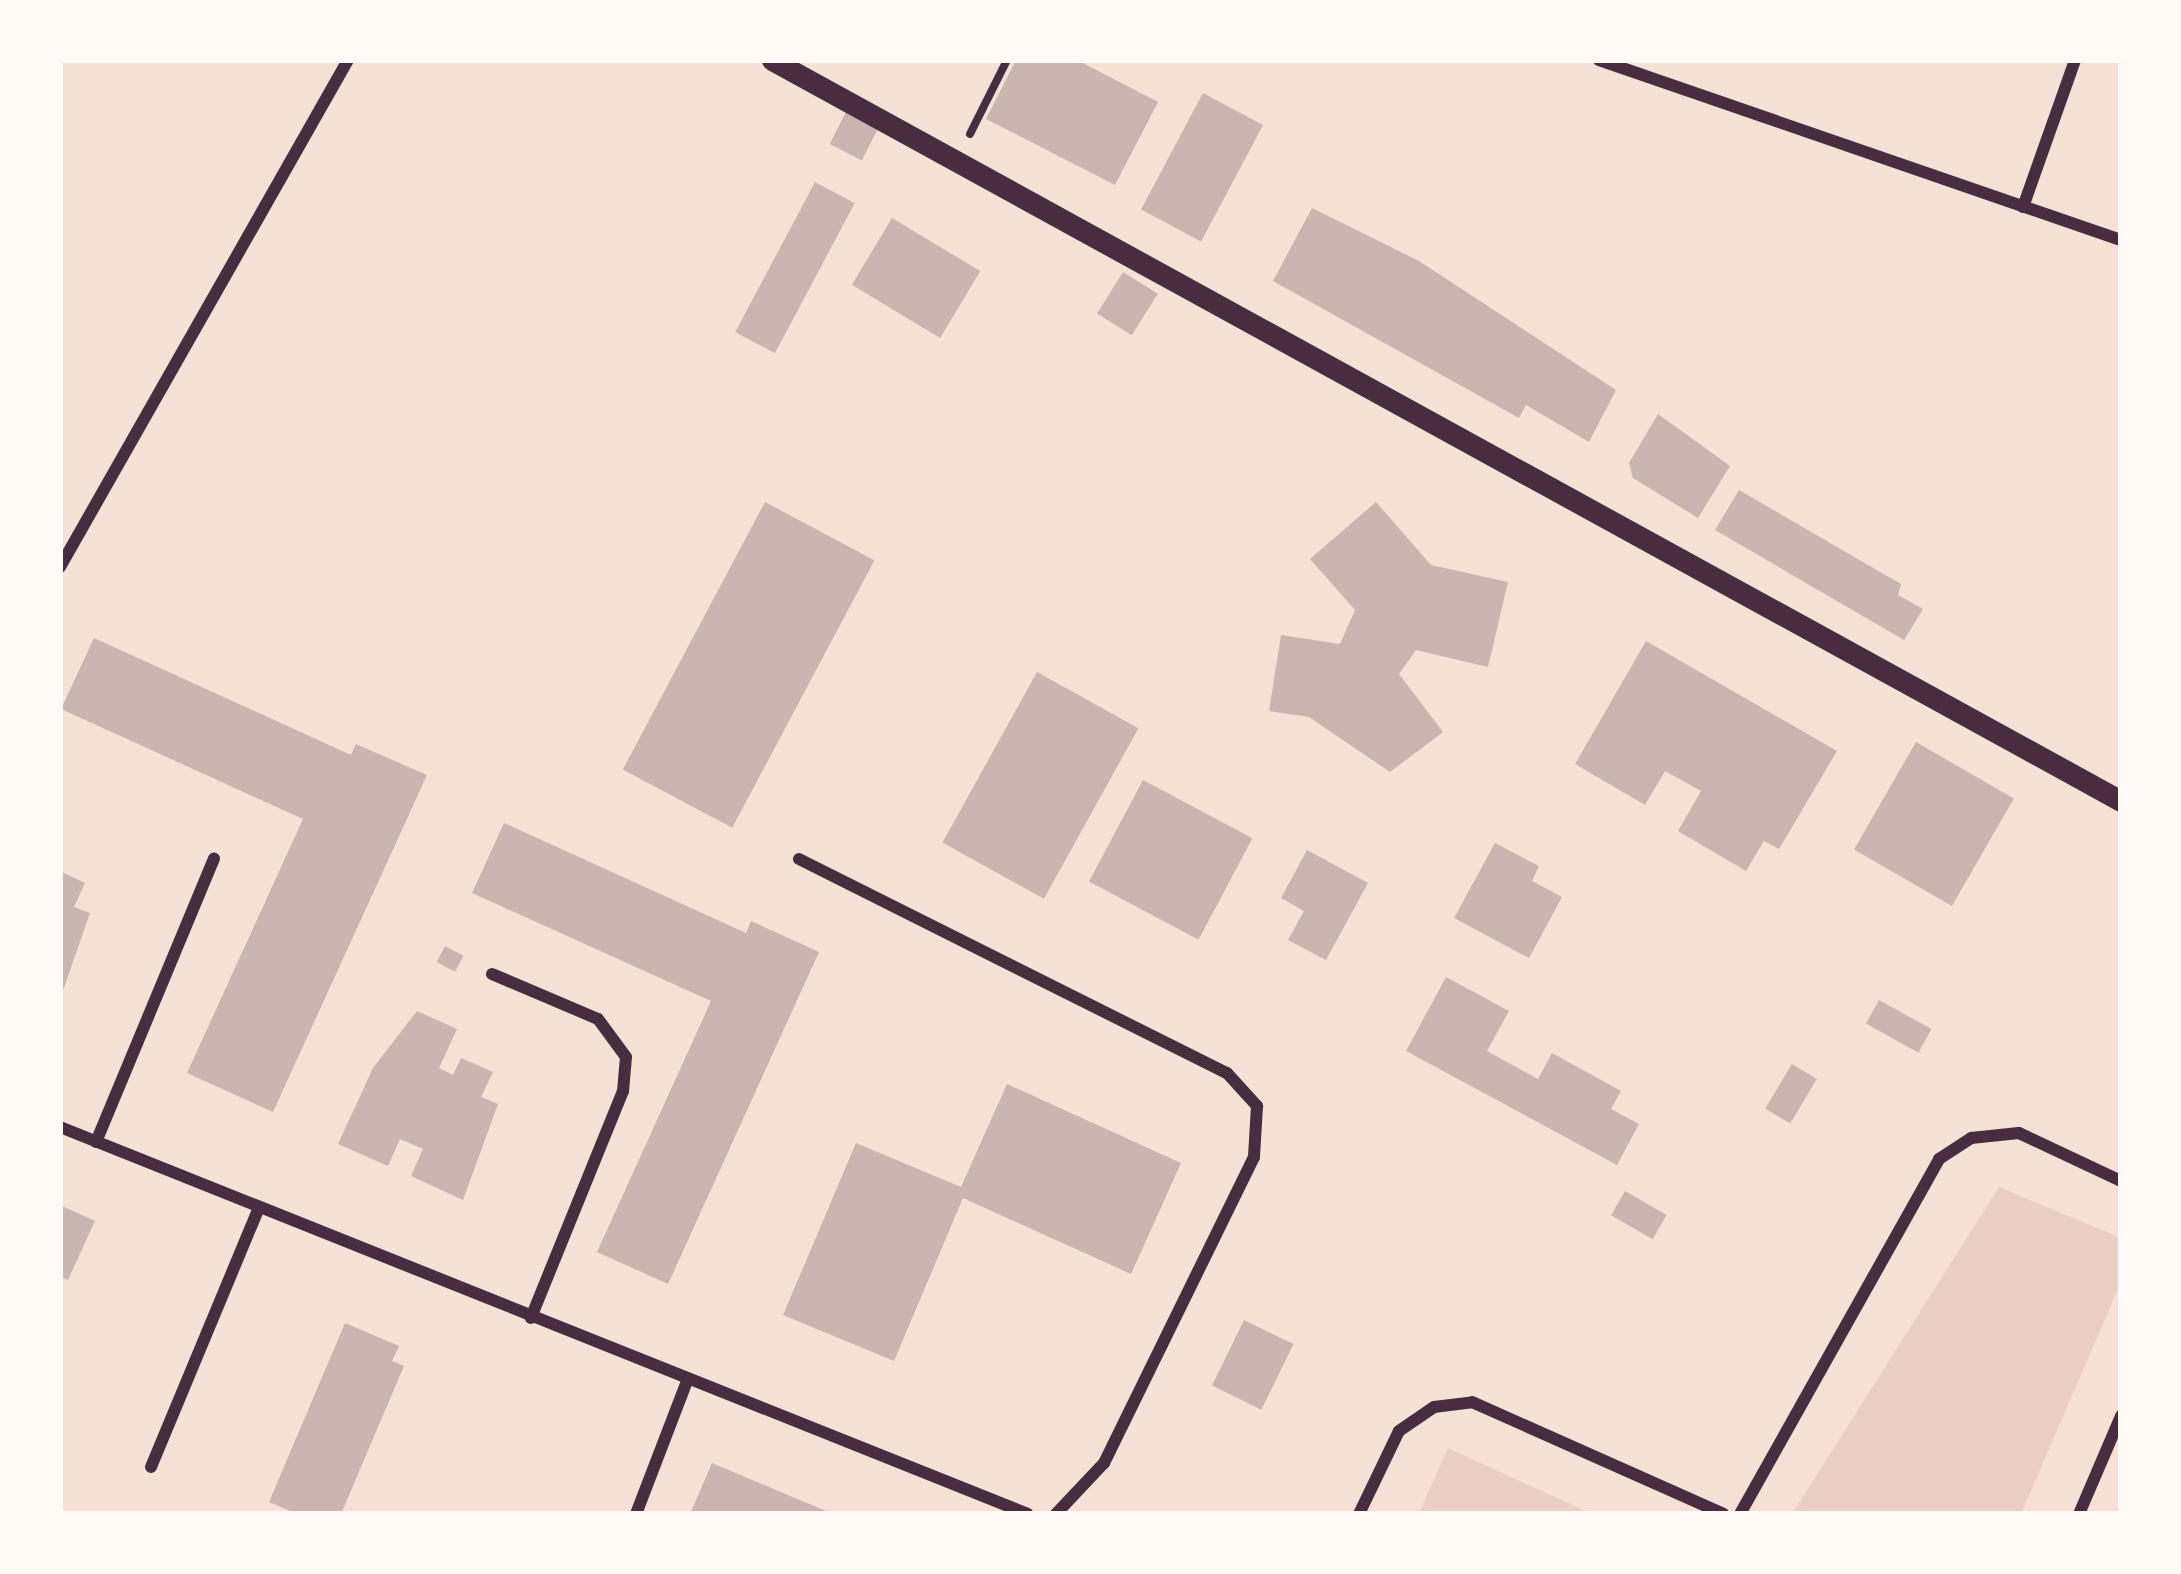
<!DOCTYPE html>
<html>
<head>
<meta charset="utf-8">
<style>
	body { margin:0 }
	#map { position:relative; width:2181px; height:1574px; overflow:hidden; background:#f7e1d7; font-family:"Alegreya Sans",sans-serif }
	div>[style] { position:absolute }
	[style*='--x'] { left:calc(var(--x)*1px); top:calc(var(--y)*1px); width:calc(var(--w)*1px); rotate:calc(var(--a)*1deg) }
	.green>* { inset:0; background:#ebcfc5 }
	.building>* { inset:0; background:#ccb4b1; transform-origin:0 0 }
	.path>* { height:8px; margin:-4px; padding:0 4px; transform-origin:4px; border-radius:4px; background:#4a2c40 }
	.minor>* { height:12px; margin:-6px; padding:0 6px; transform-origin:6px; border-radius:6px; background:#4a2c40 }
	.tertiary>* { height:21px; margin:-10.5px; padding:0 10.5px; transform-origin:10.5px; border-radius:10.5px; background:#4a2c40 }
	span { translate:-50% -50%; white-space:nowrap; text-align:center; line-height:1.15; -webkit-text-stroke:12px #fffaf5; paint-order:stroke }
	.frame { position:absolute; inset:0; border:63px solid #fffaf5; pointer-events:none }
</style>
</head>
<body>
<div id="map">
	<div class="green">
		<i style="clip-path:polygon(1999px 1187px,2121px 1238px,2121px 1282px,2021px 1514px,1792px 1514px)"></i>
		<i style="clip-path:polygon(1448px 1448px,1592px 1514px,1419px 1513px)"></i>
	</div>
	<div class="building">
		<i style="clip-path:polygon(1016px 60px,1077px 60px,1158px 102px,1115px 185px,986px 119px)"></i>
		<i style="left:1203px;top:93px;width:68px;height:132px;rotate:28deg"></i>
		<i style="left:846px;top:112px;width:36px;height:36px;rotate:27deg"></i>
		<i style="left:815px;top:182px;width:45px;height:170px;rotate:28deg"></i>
		<i style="clip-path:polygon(1312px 208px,1419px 261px,1616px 390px,1589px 442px,1526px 405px,1519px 418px,1273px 281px)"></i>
		<i style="left:892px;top:218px;width:103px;height:78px;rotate:31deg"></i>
		<i style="left:1123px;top:272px;width:41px;height:49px;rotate:32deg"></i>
		<i style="clip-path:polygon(1658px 414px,1730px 466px,1698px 518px,1633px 478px,1629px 463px)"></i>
		<i style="clip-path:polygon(1739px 490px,1901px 584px,1898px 595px,1923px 609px,1904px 640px,1715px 530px)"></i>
		<i style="left:765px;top:502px;width:124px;height:303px;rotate:28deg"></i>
		<i style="clip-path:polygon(1376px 502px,1431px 565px,1508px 582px,1488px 667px,1416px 650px,1399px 674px,1443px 732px,1390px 772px,1309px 717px,1269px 711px,1281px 635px,1340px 644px,1355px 610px,1310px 559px)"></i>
		<i style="clip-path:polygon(94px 638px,351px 755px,356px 744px,427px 775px,273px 1112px,187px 1073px,303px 819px,61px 709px)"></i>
		<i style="clip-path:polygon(1646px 641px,1837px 751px,1779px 849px,1764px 841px,1746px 871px,1678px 831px,1701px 791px,1665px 771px,1645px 805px,1575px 764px)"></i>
		<i style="left:1037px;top:672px;width:116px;height:195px;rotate:29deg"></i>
		<i style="left:1916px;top:742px;width:113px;height:124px;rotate:30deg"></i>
		<i style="left:1143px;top:780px;width:124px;height:115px;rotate:28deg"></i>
		<i style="clip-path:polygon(504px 823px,746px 933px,751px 921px,819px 952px,668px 1284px,597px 1252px,711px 1001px,472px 893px)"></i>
		<i style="clip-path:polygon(1495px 843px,1539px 866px,1532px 881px,1562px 897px,1529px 958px,1454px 918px)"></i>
		<i style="clip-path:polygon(1307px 850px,1368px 883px,1326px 960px,1288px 940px,1304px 911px,1281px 898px)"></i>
		<i style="clip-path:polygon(60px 871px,85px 883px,74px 907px,90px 913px,60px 999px)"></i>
		<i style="left:445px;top:946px;width:21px;height:18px;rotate:28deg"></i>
		<i style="clip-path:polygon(1446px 977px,1509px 1011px,1487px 1051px,1538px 1079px,1552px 1053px,1621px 1091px,1611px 1109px,1639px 1124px,1617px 1165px,1406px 1051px)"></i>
		<i style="left:1879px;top:1000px;width:60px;height:27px;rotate:29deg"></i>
		<i style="clip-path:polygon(417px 1011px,457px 1029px,439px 1068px,453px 1075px,461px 1058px,493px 1072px,481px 1097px,498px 1104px,463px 1200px,411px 1176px,423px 1149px,400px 1139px,388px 1166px,338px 1144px,373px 1068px)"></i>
		<i style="left:1792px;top:1064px;width:29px;height:52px;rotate:31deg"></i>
		<i style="clip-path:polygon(1007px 1084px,1181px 1163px,1131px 1274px,963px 1198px,894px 1361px,783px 1315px,856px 1143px,961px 1187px)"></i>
		<i style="left:1625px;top:1191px;width:48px;height:28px;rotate:30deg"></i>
		<i style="clip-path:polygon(60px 1205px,95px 1221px,68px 1280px,60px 1277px)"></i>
		<i style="left:1244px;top:1320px;width:55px;height:73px;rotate:26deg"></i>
		<i style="clip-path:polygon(345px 1323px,399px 1346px,392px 1361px,404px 1366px,341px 1514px,297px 1514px,269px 1502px)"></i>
		<i style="clip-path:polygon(712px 1463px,833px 1514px,690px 1514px)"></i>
	</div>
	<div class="path">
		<i style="--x:970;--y:134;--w:83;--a:-63.4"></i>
	</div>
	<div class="minor">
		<i style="--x:1599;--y:60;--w:552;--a:19.03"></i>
		<i style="--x:2023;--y:207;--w:156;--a:-70.5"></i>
		<i style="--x:60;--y:567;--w:583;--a:-60.4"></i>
		<i style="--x:799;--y:859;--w:479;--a:26.6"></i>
		<i style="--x:1227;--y:1073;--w:45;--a:47.7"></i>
		<i style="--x:1257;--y:1106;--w:51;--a:93.4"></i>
		<i style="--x:1254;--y:1157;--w:341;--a:116.1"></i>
		<i style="--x:1104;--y:1463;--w:70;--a:133.3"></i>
		<i style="--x:492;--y:974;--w:115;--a:23"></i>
		<i style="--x:598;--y:1019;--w:47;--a:53.6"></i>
		<i style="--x:626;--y:1057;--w:34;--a:95"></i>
		<i style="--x:623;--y:1091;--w:245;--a:112.1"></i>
		<i style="--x:60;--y:1127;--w:1042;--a:21.79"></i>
		<i style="--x:96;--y:1142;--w:307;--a:-67.4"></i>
		<i style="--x:151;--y:1467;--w:281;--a:-67.4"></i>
		<i style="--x:636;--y:1514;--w:142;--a:-69"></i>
		<i style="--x:1359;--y:1514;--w:92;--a:-64.3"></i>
		<i style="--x:1399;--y:1431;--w:42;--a:-34.4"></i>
		<i style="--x:1434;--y:1407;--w:38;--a:-7"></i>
		<i style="--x:1472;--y:1402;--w:275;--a:24"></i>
		<i style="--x:1740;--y:1514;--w:407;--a:-60.7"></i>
		<i style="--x:1939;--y:1159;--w:38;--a:-33"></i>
		<i style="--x:1971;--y:1138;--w:48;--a:-5.9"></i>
		<i style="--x:2019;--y:1133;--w:113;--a:25.2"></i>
		<i style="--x:2079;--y:1514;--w:107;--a:-66.8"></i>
	</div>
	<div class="tertiary">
		<i style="--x:772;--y:60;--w:1539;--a:28.78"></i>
	</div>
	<div class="frame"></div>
</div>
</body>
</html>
